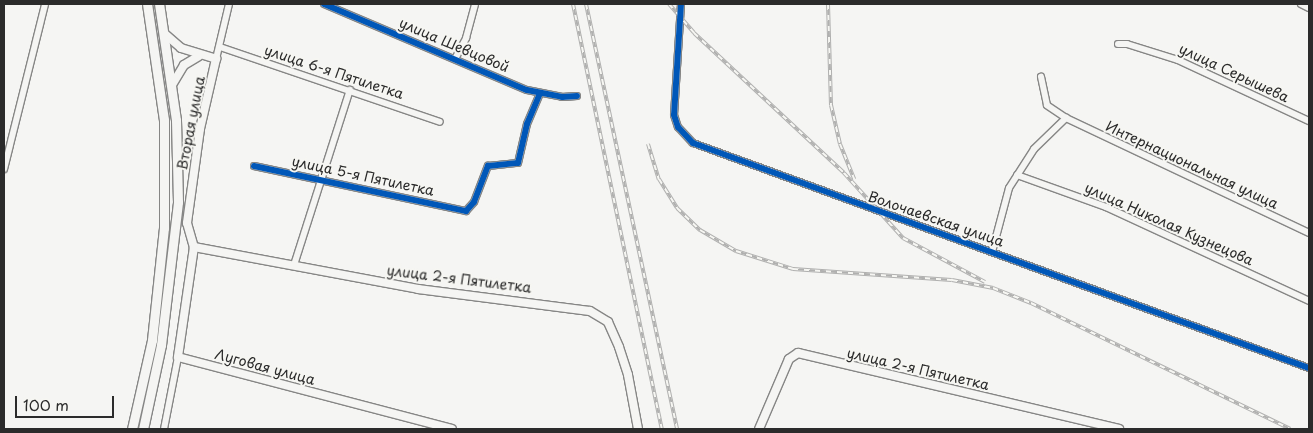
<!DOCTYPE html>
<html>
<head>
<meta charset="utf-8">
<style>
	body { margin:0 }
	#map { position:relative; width:1313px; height:433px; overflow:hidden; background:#f5f5f3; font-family:"Playpen Sans",sans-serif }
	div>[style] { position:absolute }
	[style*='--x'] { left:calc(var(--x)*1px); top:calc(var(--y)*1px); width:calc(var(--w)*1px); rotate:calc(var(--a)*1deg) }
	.roads { filter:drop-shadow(1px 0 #868685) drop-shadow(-1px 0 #868685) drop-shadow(0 1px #868685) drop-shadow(0 -1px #868685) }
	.minor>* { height:6px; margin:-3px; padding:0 3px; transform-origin:3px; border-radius:3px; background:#f5f5f3 }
	.major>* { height:8px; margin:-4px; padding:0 4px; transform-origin:4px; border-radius:4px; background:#f5f5f3 }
	.highway>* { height:9px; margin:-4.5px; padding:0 4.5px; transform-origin:4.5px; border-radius:4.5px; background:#f5f5f3 }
	.rail>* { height:4px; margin-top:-2px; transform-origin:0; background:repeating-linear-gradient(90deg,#f6f6f2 0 5.5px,#b0b0af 0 11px); box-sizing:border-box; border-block:1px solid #b0b0af }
	.cycleway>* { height:6px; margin:-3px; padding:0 3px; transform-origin:3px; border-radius:3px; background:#0057b8 }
	span { translate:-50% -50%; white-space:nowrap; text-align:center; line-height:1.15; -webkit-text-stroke:4px #f6f6f2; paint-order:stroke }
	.street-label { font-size:14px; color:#2b2b2b }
	.frame { position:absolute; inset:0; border:5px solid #2b2b2b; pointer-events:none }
	.scale { position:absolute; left:15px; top:396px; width:99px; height:22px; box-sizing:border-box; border:2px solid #2b2b2b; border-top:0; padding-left:6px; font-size:15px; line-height:18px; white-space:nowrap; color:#2b2b2b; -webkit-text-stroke:4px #f6f6f2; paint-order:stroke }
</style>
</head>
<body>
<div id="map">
	<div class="roads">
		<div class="minor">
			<i style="--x:324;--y:4;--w:220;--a:23"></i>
			<i style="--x:527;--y:90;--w:36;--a:11"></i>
			<i style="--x:562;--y:97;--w:15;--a:-4"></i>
			<i style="--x:681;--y:4;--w:111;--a:93.6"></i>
			<i style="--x:674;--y:115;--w:13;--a:72"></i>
			<i style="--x:678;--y:127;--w:22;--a:47"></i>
			<i style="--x:693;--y:143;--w:656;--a:20.07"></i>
			<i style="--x:1301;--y:4;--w:9;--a:27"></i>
			<i style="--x:1118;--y:44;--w:9;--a:0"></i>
			<i style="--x:1127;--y:44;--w:53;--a:17.4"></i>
			<i style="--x:1178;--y:60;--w:145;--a:25"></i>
			<i style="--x:220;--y:47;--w:232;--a:18.8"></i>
			<i style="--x:216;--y:59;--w:57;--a:-76.7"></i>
			<i style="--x:455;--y:59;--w:24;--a:-62"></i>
			<i style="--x:466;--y:38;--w:35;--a:-75"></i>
			<i style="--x:1066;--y:118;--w:269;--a:25.3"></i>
			<i style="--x:254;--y:166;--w:217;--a:12"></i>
			<i style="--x:466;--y:211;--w:12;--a:-48"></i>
			<i style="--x:474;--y:202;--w:39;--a:-69"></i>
			<i style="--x:488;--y:166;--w:30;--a:-6"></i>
			<i style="--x:518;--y:163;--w:40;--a:-77"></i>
			<i style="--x:527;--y:124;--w:33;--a:-67"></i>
			<i style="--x:4;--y:169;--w:170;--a:-76"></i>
			<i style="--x:1017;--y:175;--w:95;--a:19.8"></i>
			<i style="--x:1106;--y:207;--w:224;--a:24.8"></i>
			<i style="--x:992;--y:252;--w:66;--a:-75.1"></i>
			<i style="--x:1009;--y:188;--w:46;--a:-57.3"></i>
			<i style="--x:1034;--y:149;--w:45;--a:-44.1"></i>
			<i style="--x:1066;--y:118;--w:23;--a:-146"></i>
			<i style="--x:1047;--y:105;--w:29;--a:-102"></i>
			<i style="--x:294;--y:265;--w:184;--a:-72.3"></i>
			<i style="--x:164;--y:429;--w:73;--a:-79"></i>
		</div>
		<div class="major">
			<i style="--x:165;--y:34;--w:21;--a:41"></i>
			<i style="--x:181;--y:48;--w:37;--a:17"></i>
			<i style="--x:216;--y:59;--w:72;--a:102.9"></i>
			<i style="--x:200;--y:129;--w:95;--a:97.9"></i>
			<i style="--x:187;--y:223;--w:25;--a:74"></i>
			<i style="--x:172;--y:85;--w:23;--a:-59"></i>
			<i style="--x:184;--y:65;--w:17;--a:-31"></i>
			<i style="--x:194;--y:247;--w:228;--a:10.6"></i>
			<i style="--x:418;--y:289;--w:173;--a:7.3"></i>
			<i style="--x:590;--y:311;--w:21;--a:31"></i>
			<i style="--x:608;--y:322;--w:27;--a:66"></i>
			<i style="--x:619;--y:347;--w:29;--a:72"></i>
			<i style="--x:628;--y:375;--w:55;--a:79.5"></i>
			<i style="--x:194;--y:247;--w:111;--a:98.3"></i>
			<i style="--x:178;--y:357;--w:283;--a:14.7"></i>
			<i style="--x:759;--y:429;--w:76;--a:-66.8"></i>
			<i style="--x:789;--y:359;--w:11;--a:-34"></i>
			<i style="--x:798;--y:353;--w:330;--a:13.3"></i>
		</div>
		<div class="highway">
			<i style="--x:132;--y:429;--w:91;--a:-77.3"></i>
			<i style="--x:152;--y:340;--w:113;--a:-83.9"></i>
			<i style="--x:164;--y:228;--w:108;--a:-90"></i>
			<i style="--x:164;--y:120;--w:117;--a:-98.3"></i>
			<i style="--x:143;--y:429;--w:86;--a:-77.9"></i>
			<i style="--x:161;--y:345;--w:144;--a:-83.2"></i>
			<i style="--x:178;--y:202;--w:82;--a:-91.4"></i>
			<i style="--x:176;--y:120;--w:117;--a:-98.3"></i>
		</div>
	</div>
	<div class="rail">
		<i style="--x:573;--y:4;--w:434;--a:78.2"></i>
		<i style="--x:586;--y:4;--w:435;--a:77.9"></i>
		<i style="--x:669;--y:4;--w:38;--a:49"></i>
		<i style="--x:694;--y:33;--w:205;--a:43"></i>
		<i style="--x:844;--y:173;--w:88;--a:47.8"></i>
		<i style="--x:903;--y:238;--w:93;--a:28.2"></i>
		<i style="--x:828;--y:4;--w:101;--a:88.3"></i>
		<i style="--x:831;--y:105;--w:40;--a:77"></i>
		<i style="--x:840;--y:144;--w:38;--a:68"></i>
		<i style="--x:648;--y:144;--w:37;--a:73"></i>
		<i style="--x:659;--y:179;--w:34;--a:58"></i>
		<i style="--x:677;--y:208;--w:32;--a:44"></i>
		<i style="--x:700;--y:230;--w:42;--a:30.3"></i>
		<i style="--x:736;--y:251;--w:60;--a:17.5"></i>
		<i style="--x:793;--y:269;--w:159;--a:4"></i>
		<i style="--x:952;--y:280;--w:42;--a:11"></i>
		<i style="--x:993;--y:288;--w:41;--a:21.5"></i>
		<i style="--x:1031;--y:303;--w:288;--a:25.9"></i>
	</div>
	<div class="cycleway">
		<i style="--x:324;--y:4;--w:220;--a:23"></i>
		<i style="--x:527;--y:90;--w:36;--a:11"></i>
		<i style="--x:562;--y:97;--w:15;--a:-4"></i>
		<i style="--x:681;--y:4;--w:111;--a:93.6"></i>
		<i style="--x:674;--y:115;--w:13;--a:72"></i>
		<i style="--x:678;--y:127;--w:22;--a:47"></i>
		<i style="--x:693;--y:143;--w:656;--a:20.07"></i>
		<i style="--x:254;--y:166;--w:217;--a:12"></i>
		<i style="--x:466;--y:211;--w:12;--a:-48"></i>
		<i style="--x:474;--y:202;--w:39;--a:-69"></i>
		<i style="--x:488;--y:166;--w:30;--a:-6"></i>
		<i style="--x:518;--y:163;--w:40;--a:-77"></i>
		<i style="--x:527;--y:124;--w:33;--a:-67"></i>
	</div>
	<div class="street-label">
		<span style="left:454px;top:45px;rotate:23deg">улица Шевцовой</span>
		<span style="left:334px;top:72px;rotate:18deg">улица 6-я Пятилетка</span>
		<span style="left:1234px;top:73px;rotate:25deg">улица Серышева</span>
		<span style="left:191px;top:123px;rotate:-79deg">Вторая улица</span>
		<span style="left:1192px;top:165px;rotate:25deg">Интернациональная улица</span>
		<span style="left:363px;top:176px;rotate:12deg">улица 5-я Пятилетка</span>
		<span style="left:936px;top:219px;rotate:19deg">Волочаевская улица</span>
		<span style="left:1169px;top:224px;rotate:24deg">улица Николая Кузнецова</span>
		<span style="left:459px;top:279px;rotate:7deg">улица 2-я Пятилетка</span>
		<span style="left:265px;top:367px;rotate:15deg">Луговая улица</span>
		<span style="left:918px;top:369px;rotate:13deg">улица 2-я Пятилетка</span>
	</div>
	<div class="frame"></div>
	<div class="scale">100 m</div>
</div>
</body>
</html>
